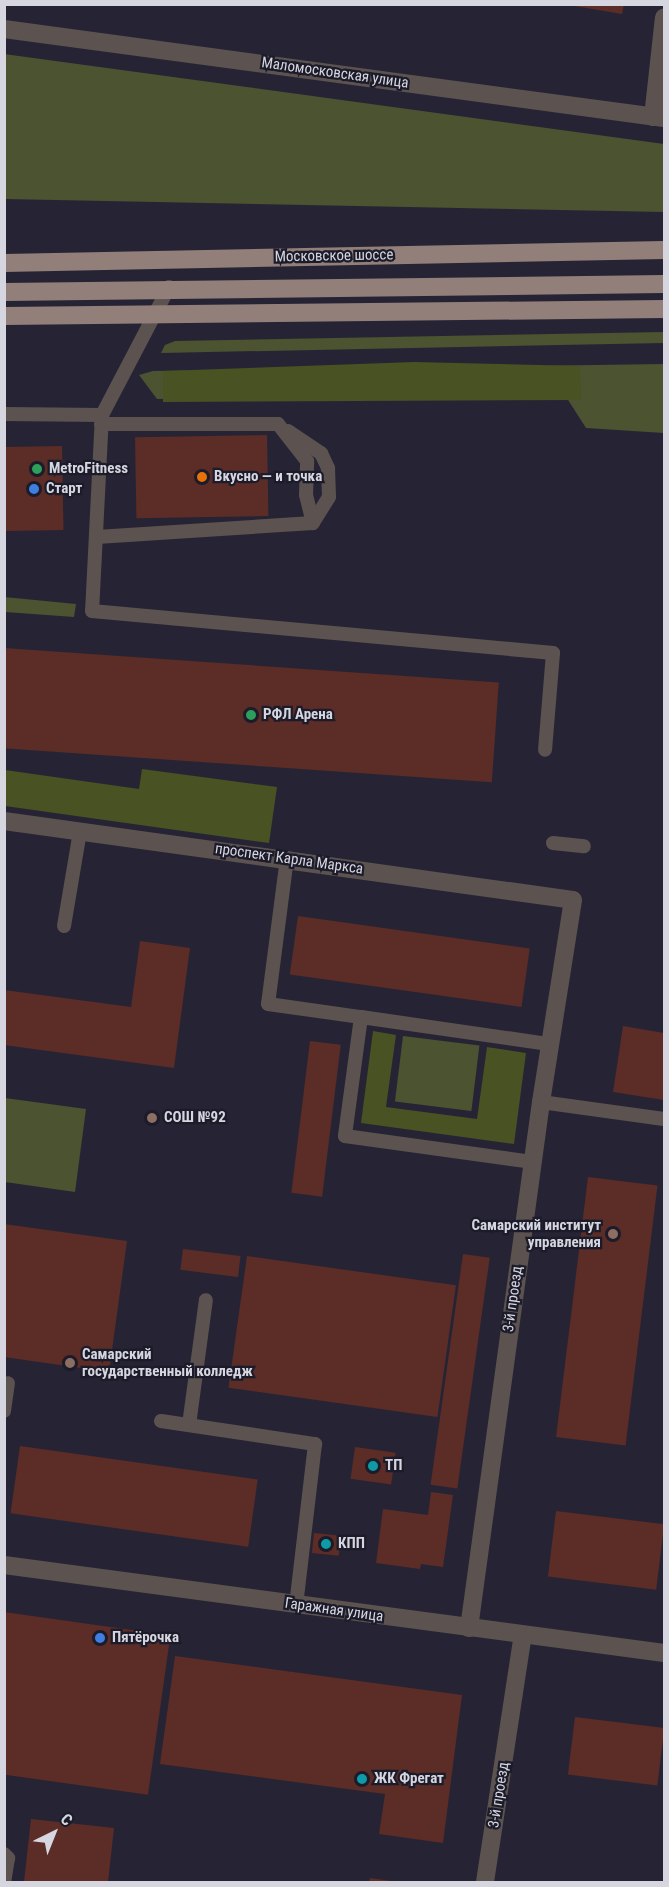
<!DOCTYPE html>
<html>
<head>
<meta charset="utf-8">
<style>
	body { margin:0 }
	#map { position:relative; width:669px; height:1887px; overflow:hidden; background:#262434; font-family:"Roboto Condensed",sans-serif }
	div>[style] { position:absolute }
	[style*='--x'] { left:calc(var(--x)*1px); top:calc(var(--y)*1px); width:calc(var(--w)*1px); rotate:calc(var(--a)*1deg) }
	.green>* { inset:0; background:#4b5331; transform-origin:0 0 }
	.forest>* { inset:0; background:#485223 }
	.building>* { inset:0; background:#5c2c27; transform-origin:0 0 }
	.lane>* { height:14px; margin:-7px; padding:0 7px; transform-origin:7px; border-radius:7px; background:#5c5350 }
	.street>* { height:18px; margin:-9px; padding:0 9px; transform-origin:9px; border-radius:9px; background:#5c5350 }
	.primary>* { height:18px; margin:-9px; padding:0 9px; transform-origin:9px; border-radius:9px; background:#927f79 }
	.dots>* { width:16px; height:16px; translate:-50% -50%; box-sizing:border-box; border:3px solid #1c1b2a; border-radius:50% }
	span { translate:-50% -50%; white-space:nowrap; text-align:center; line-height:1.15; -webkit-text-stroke:4.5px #1c1b2a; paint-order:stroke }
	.street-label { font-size:15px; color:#d6d6e0 }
	.poi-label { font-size:15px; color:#d6d6e0; font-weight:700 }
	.left { translate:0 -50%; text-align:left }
	.right { translate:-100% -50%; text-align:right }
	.frame { position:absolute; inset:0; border:6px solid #d6d6e0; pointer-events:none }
	.north { position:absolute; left:24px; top:1803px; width:60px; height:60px; -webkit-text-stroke:4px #1c1b2a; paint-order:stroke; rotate:43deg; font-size:16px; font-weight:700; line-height:24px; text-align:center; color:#d6d6e0 }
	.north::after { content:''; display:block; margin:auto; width:21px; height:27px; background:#d6d6e0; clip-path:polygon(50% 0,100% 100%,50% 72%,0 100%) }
</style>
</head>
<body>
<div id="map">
	<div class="green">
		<i style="clip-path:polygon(4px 54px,664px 144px,664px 212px,5px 199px)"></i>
		<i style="clip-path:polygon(664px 332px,664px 343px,161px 353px,165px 345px,175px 341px)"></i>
		<i style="clip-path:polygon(664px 364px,664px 433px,586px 428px,563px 392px,157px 399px,139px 375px,153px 371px)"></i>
		<i style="clip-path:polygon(4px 597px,76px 604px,74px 617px,5px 612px)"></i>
		<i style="left:403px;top:1036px;width:77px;height:66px;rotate:7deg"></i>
		<i style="clip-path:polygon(5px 1098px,86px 1109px,75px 1192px,5px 1182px)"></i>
	</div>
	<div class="forest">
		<i style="clip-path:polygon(414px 362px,580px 366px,581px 400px,163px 402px,163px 371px)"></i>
		<i style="clip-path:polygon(142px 769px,277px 787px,269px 843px,5px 806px,5px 770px,139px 789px)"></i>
		<i style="clip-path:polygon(373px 1031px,396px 1035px,386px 1107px,477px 1119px,487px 1047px,526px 1053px,514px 1144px,361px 1123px)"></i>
	</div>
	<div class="building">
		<i style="clip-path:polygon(563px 4px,624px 4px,622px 14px)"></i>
		<i style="left:267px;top:435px;width:81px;height:132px;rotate:89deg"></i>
		<i style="left:62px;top:446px;width:84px;height:58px;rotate:89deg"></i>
		<i style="left:4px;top:648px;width:496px;height:100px;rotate:4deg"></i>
		<i style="left:298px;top:916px;width:234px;height:59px;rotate:8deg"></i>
		<i style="clip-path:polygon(140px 941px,190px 948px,174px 1068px,4px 1045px,4px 990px,131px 1007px)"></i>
		<i style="clip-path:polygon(623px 1026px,664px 1033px,664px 1100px,613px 1092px)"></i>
		<i style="left:310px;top:1041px;width:31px;height:153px;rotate:7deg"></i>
		<i style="left:588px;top:1177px;width:70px;height:262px;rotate:7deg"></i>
		<i style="clip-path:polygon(4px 1224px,127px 1241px,109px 1372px,4px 1357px)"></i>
		<i style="left:183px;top:1249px;width:58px;height:21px;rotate:7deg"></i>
		<i style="left:463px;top:1254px;width:27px;height:233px;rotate:8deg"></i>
		<i style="left:247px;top:1256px;width:211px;height:133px;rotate:8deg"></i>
		<i style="left:20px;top:1446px;width:240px;height:68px;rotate:8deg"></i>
		<i style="left:355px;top:1447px;width:41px;height:32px;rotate:8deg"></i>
		<i style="clip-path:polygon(431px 1492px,453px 1495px,443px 1567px,421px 1564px,420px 1569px,376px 1563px,383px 1509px,428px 1515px)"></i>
		<i style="left:556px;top:1511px;width:109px;height:66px;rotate:7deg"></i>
		<i style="left:314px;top:1533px;width:27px;height:20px;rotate:6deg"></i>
		<i style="left:4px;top:1612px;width:168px;height:161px;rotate:8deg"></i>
		<i style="clip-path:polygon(175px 1656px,462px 1695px,443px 1843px,379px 1834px,385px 1794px,160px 1764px)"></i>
		<i style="left:575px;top:1717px;width:90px;height:58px;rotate:7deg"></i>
		<i style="clip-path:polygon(31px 1819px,114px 1828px,108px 1882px,24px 1882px)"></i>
		<i style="clip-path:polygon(370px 1878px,391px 1881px,391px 1882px,369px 1882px)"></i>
	</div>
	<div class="lane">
		<i style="--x:169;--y:287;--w:144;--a:117.6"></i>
		<i style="--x:102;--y:415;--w:196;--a:92.9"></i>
		<i style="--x:92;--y:611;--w:463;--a:5.2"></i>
		<i style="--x:553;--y:653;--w:97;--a:94.7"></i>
		<i style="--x:4;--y:414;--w:98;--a:0.6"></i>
		<i style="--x:288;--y:431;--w:40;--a:34"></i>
		<i style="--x:321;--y:453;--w:17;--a:65"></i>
		<i style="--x:328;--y:468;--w:29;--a:88"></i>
		<i style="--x:329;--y:497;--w:31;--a:122"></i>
		<i style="--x:97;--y:537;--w:216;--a:-3.7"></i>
		<i style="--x:313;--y:523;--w:29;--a:-104"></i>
		<i style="--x:306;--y:495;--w:34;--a:-88"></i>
		<i style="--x:307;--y:461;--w:47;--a:-128.1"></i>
		<i style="--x:278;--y:424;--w:177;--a:180"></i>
		<i style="--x:553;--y:843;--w:31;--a:6"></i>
		<i style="--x:287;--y:858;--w:147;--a:97.4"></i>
		<i style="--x:268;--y:1004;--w:94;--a:8"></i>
		<i style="--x:361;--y:1017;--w:120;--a:97.7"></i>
		<i style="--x:345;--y:1136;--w:190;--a:7.9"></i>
		<i style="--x:64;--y:926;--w:96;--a:-80.4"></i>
		<i style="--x:361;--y:1017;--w:190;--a:8.2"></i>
		<i style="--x:541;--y:1102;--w:124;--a:7.9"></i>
		<i style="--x:4;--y:1411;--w:28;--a:-82"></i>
		<i style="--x:161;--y:1421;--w:156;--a:8.5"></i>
		<i style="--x:315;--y:1444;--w:162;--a:96.7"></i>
		<i style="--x:189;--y:1425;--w:126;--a:-82.3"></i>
		<i style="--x:4;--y:1854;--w:6;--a:45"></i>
		<i style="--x:8;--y:1858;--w:24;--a:99"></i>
	</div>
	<div class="street">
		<i style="--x:4;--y:29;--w:666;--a:7.68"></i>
		<i style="--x:653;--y:117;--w:100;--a:-83.7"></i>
		<i style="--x:4;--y:821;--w:574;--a:7.9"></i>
		<i style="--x:573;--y:900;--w:205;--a:99"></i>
		<i style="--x:541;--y:1102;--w:531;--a:97.79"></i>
		<i style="--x:4;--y:1565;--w:666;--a:7.59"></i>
		<i style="--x:485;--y:1882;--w:250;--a:-81.3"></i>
	</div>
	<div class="primary">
		<i style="--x:4;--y:263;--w:660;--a:-1.13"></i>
		<i style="--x:4;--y:292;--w:660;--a:-0.69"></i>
		<i style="--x:4;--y:316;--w:660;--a:-0.61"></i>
	</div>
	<div class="dots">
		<i style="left:37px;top:469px;background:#2e9e5b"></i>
		<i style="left:202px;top:477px;background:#e8710a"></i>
		<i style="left:34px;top:489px;background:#3f7fe0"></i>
		<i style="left:251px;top:715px;background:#2e9e5b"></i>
		<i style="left:152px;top:1118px;background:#8d6e63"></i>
		<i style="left:613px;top:1234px;background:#8d6e63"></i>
		<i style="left:70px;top:1363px;background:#8d6e63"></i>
		<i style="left:373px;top:1466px;background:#0f9aa8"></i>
		<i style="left:326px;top:1544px;background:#0f9aa8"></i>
		<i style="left:100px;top:1638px;background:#3f7fe0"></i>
		<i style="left:362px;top:1779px;background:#0f9aa8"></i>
	</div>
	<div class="street-label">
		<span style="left:335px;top:73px;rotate:8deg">Маломосковская улица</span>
		<span style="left:334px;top:256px;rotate:-1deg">Московское шоссе</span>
		<span style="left:289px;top:859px;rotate:8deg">проспект Карла Маркса</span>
		<span style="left:513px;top:1299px;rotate:-82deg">3-й проезд</span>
		<span style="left:334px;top:1610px;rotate:8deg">Гаражная улица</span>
		<span style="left:499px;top:1795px;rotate:-81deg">3-й проезд</span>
	</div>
	<div class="poi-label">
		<span class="left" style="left:49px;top:469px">MetroFitness</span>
		<span class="left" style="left:214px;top:477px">Вкусно — и точка</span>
		<span class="left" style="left:46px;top:489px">Старт</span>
		<span class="left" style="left:263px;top:715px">РФЛ Арена</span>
		<span class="left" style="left:164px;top:1118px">СОШ №92</span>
		<span class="right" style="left:601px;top:1234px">Самарский институт<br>управления</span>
		<span class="left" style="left:82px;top:1363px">Самарский<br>государственный колледж</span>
		<span class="left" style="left:385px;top:1466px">ТП</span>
		<span class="left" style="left:338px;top:1544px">КПП</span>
		<span class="left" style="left:112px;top:1638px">Пятёрочка</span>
		<span class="left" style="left:374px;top:1779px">ЖК Фрегат</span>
	</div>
	<div class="frame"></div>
	<div class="north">С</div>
</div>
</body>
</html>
